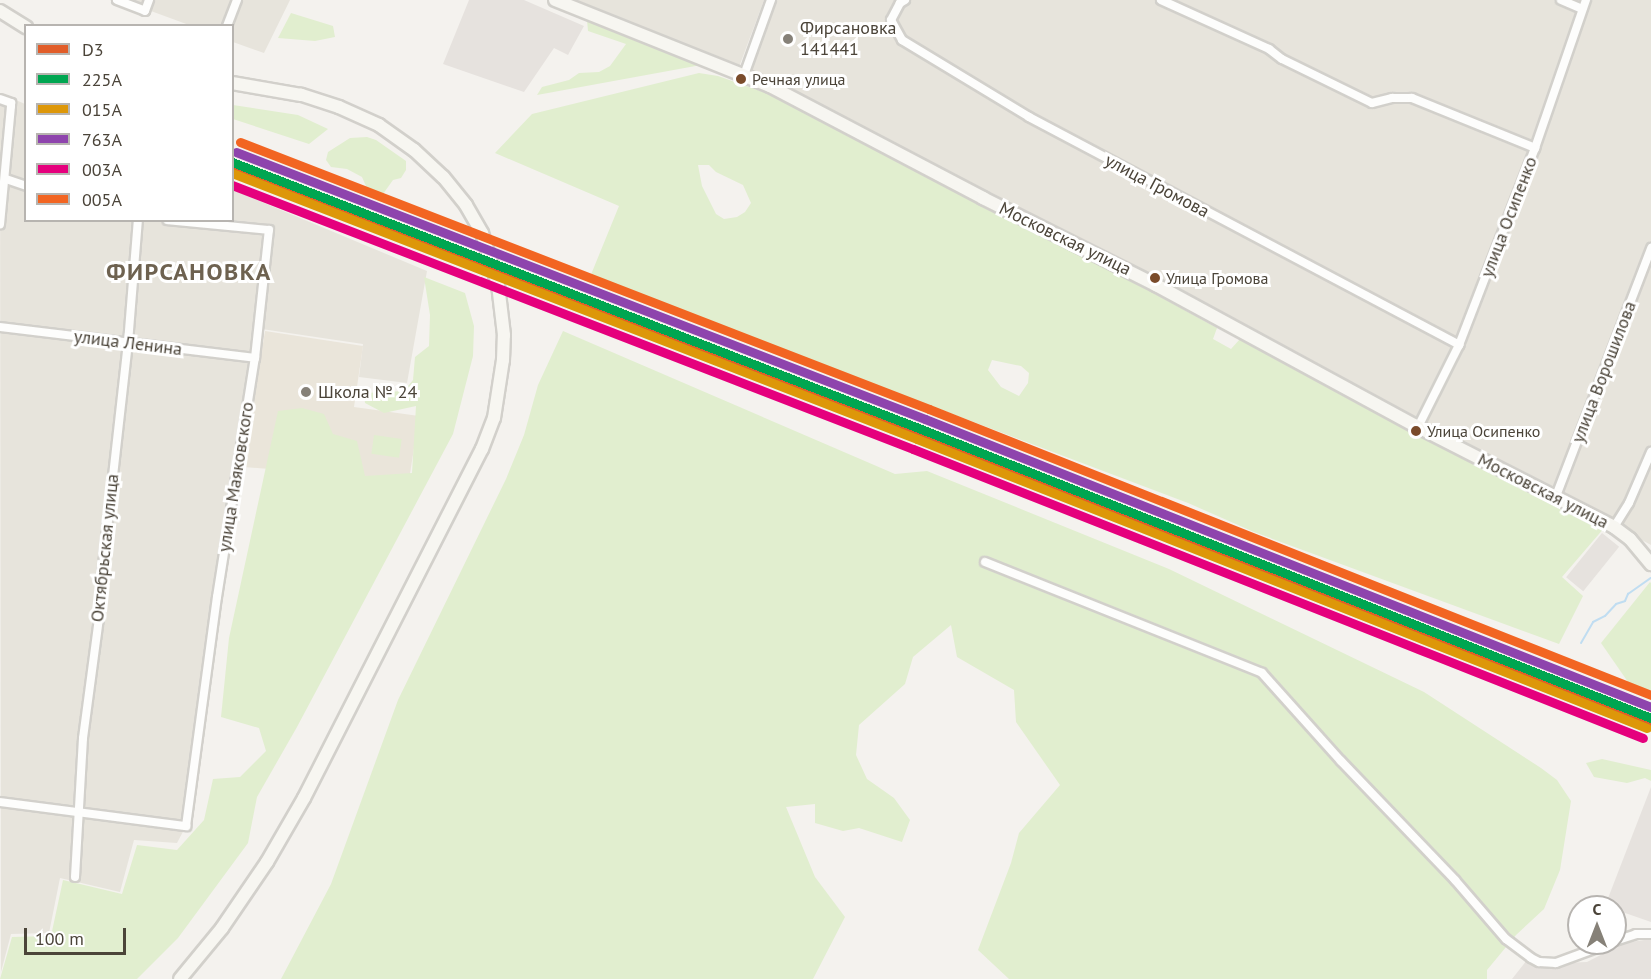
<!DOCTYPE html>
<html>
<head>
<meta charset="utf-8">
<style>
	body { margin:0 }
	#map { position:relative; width:1651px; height:979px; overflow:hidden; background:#f4f2ee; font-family:"PT Sans",sans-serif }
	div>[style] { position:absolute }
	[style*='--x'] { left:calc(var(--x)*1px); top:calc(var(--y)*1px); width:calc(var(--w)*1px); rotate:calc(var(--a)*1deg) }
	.residential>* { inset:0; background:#e7e4dc }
	.industrial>* { inset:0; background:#e6e2de; transform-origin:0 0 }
	.education>* { inset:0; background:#eae5da }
	.green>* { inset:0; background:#e1eecf; transform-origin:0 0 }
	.stream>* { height:2px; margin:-1px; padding:0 1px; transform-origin:1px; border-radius:1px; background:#c0ddf1 }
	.roads { filter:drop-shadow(2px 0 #d2d0cb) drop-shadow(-2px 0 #d2d0cb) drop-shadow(0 2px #d2d0cb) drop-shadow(0 -2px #d2d0cb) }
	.street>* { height:8px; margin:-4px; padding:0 4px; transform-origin:4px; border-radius:4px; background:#fdfdfc }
	.secondary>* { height:12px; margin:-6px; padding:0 6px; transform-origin:6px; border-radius:6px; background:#f7f6f1 }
	.rail-1>* { height:9px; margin:-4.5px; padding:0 4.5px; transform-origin:4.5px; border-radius:4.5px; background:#e15d29 }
	.rail-2>* { height:9px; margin:-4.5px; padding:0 4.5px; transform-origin:4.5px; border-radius:4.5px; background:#00a651 }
	.rail-3>* { height:9px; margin:-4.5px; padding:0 4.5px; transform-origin:4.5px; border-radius:4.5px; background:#dd9709 }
	.rail-4>* { height:9px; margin:-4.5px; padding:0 4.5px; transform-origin:4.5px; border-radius:4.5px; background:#8e44ad }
	.rail-5>* { height:9px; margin:-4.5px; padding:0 4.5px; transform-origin:4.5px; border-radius:4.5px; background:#e5007d }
	.rail-6>* { height:9px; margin:-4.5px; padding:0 4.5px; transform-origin:4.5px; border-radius:4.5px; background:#f26522 }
	.dots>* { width:16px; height:16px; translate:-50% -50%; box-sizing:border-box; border:3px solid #fff; border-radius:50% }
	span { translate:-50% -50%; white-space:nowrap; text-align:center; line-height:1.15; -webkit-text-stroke:6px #fff; paint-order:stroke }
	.bus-label { font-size:16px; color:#4b4439 }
	.left { translate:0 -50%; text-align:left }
	.poi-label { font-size:18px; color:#4b4439 }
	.street-label { font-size:18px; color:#4b4439 }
	.district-label { font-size:24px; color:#6e6250; font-weight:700; letter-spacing:1.5px }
	.legend { position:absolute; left:24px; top:24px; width:210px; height:198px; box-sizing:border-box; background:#fff; border:2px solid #b7b4b0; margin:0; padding:8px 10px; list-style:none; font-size:18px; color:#4b4439 }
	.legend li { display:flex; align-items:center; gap:12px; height:30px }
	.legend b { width:30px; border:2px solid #b7b4b0 }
	.north { position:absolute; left:1567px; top:895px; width:60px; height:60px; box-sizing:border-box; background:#fff; border:2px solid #b7b4b0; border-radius:50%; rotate:0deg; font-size:16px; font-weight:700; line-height:24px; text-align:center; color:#4b4439 }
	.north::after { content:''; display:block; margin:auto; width:21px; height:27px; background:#868178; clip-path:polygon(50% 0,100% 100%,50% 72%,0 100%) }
	.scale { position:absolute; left:24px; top:928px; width:102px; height:27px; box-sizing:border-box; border:3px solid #4b4439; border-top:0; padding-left:8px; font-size:18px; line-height:21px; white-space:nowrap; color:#4b4439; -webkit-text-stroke:4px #fff; paint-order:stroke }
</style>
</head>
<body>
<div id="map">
	<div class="residential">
		<i style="clip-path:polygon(121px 0,290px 0,264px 53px,233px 42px,232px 26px,189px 25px)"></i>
		<i style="clip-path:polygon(577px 0,764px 0,739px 67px)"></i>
		<i style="clip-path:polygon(774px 0,1651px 0,1651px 545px,1311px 360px,749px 69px)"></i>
		<i style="clip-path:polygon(0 93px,25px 104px,26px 220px,232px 220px,233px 190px,427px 271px,407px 383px,359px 377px,363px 344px,255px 328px,215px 596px,186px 826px,177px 843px,134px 840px,120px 892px,60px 878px,49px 933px,11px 934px,1px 972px)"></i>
	</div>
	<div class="industrial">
		<i style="clip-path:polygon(469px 0,524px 0,584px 26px,568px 55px,554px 48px,524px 92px,443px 64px)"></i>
		<i style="left:1602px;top:533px;width:22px;height:57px;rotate:39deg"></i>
		<i style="clip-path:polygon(1651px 787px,1651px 922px,1605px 906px)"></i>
		<i style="clip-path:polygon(1651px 939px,1651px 979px,1512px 979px,1527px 960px,1539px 964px,1587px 962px,1624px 943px)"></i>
	</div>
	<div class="education">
		<i style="clip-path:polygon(265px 331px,363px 346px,354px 407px,419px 416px,409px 480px,243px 467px)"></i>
	</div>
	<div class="green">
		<i style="clip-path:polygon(291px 13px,333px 26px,335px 37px,315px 41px,278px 38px)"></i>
		<i style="clip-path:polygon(587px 20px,701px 65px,537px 95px,542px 87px,569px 80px,579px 73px,599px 72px,610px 66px,626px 44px,588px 31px)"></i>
		<i style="clip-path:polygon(evenodd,699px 73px,718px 76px,772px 95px,1110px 269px,1217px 328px,1213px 339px,1231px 349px,1240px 339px,1356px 403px,1605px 527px,1562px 577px,1583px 596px,1559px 644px,1254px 532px,1188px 503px,590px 277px,619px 206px,495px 153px,532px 114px,699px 73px,698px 165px,709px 165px,716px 172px,743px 185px,751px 203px,745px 212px,737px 217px,724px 219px,716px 214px,702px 186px,698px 165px,699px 73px,992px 360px,1021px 366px,1029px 373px,1028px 383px,1019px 396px,1001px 387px,988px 370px,992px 360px)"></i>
		<i style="clip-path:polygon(233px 105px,298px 115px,328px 129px,309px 144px,233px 119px)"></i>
		<i style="clip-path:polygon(367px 137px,376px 140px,406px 161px,406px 170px,401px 178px,393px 180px,383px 194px,369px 193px,362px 177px,347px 169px,331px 167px,326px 160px,328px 152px,350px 138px)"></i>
		<i style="clip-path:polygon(424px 277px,465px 293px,474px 326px,473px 356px,453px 434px,297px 727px,257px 797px,248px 843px,178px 938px,137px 979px,0 979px,12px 937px,51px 936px,63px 880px,122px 894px,137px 845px,177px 850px,204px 820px,213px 779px,240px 777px,266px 751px,259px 728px,221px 717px,229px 638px,278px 411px,302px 408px,324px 414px,333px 434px,357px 441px,365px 476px,412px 473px,416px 406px,384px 413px,365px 403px,364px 393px,404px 391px,413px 380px,415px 357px,429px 346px,430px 315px)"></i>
		<i style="clip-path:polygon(563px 331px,895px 474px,927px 471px,1169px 569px,1424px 692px,1541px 768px,1557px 780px,1571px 801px,1560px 870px,1544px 909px,1516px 935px,1487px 970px,1487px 979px,1009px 979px,978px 950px,1011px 863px,1019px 833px,1060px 785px,1016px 722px,1014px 690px,957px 657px,951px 625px,913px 657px,905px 684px,859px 725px,856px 755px,867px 779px,894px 798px,910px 820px,902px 842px,859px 828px,843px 831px,815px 823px,815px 804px,786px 807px,815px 877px,845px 917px,813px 979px,281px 979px,331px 884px,398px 700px,506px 479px,524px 435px,538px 385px)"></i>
		<i style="left:374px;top:435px;width:28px;height:19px;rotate:8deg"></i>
		<i style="clip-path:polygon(1650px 582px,1651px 583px,1651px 692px,1628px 682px,1601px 643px)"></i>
		<i style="clip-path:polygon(1602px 759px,1651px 770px,1651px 781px,1645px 778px,1627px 783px,1594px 777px,1586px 763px)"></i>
	</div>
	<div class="stream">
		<i style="--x:1581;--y:643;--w:24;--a:-60"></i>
		<i style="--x:1593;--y:622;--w:13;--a:-27"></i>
		<i style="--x:1605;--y:616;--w:16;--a:-47"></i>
		<i style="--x:1616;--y:604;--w:9;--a:-18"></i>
		<i style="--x:1625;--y:601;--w:8;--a:-67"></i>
		<i style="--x:1628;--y:594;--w:28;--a:-35"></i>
	</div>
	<div class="roads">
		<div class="street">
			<i style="--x:117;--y:0;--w:30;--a:21"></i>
			<i style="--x:145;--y:11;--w:12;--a:-70"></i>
			<i style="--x:905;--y:0;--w:6;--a:149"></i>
			<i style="--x:900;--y:3;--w:19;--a:118"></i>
			<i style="--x:891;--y:20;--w:23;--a:61"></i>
			<i style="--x:902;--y:40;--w:149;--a:31.2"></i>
			<i style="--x:1029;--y:117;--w:487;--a:27.9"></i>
			<i style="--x:1161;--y:0;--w:119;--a:24.4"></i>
			<i style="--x:1269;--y:49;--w:16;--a:38"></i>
			<i style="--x:1282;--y:59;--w:100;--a:26.1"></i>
			<i style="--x:1372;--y:103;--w:21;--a:-14"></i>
			<i style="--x:1392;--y:98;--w:20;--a:0"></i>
			<i style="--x:1412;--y:98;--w:133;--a:22.1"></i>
			<i style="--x:1561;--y:0;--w:23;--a:23"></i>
			<i style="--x:227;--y:26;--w:28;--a:-69"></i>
			<i style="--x:744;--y:75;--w:80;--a:-70.2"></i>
			<i style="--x:0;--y:99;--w:12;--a:20"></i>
			<i style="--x:11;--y:103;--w:3;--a:90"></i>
			<i style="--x:11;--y:106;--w:119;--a:95.3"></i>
			<i style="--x:6;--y:179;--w:21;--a:19"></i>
			<i style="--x:0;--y:327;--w:257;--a:6.9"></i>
			<i style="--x:1418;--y:427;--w:92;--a:-63.4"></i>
			<i style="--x:1459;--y:345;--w:211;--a:-68.9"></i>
			<i style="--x:1535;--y:148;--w:157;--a:-71"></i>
			<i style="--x:1556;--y:496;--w:266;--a:-69"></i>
			<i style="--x:1614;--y:527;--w:28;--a:-58"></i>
			<i style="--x:1629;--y:503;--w:56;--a:-66.7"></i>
			<i style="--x:985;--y:562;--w:298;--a:21.8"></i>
			<i style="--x:1262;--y:673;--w:118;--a:48.1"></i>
			<i style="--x:1341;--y:761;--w:165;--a:46.2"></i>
			<i style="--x:1455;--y:880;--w:78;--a:49.2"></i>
			<i style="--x:1506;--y:939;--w:31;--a:37"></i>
			<i style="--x:1531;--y:958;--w:9;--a:27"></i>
			<i style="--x:1539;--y:962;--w:17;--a:3"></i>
			<i style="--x:1556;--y:963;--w:58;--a:-20.3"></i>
			<i style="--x:0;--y:802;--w:188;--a:7.4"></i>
			<i style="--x:186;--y:826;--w:231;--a:-82.3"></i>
			<i style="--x:217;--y:597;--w:242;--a:-81"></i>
			<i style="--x:255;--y:358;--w:129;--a:-83.8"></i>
			<i style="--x:269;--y:230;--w:102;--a:-174.4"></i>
			<i style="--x:75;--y:877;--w:139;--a:-86.7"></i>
			<i style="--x:83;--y:738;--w:144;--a:-82.4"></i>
			<i style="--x:102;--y:595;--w:12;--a:-95"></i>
			<i style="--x:101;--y:583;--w:242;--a:-83.6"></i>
			<i style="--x:128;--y:343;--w:123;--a:-85.4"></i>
			<i style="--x:1615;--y:941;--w:22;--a:-18"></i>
			<i style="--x:1636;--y:934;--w:15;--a:0"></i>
		</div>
		<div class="secondary">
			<i style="--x:555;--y:0;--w:232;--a:21.8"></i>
			<i style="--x:770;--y:86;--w:241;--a:27.7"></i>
			<i style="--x:983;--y:198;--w:194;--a:26.7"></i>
			<i style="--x:1156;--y:285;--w:294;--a:28.5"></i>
			<i style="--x:1414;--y:425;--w:225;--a:27"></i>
			<i style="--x:1614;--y:527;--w:20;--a:37"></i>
			<i style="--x:1630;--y:539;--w:33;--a:50"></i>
			<i style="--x:0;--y:11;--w:31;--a:32"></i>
			<i style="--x:180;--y:979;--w:66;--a:-50.5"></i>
			<i style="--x:222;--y:928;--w:80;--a:-55.7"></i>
			<i style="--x:267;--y:862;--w:74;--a:-60"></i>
			<i style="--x:304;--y:798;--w:392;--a:-63"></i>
			<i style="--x:482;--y:449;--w:33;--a:-69"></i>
			<i style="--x:494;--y:418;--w:59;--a:-81.2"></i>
			<i style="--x:503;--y:360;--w:25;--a:-88"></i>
			<i style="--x:504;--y:335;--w:50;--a:-96.8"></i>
			<i style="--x:498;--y:285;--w:54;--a:-107.1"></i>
			<i style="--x:482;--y:233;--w:32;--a:-120"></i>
			<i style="--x:466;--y:205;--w:36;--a:-129"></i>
			<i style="--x:443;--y:177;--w:40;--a:-137"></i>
			<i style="--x:414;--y:150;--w:43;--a:-144.5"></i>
			<i style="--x:379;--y:125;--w:44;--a:-155.8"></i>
			<i style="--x:339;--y:107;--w:40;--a:-162"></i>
			<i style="--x:301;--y:95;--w:70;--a:-170.1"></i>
		</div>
	</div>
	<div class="rail-1">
		<i style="--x:232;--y:167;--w:723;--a:21.17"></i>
		<i style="--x:906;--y:428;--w:802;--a:21.74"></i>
	</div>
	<div class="rail-2">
		<i style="--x:232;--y:162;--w:739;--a:21.18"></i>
		<i style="--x:921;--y:429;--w:785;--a:21.6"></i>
	</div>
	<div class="rail-3">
		<i style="--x:232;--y:173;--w:735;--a:21.22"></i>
		<i style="--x:917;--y:439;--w:785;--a:21.6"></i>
	</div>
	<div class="rail-4">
		<i style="--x:236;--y:152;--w:739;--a:21.18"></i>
		<i style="--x:925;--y:419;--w:781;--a:21.64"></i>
	</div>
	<div class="rail-5">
		<i style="--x:232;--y:185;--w:730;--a:21.19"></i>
		<i style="--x:913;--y:449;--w:785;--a:21.6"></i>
	</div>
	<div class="rail-6">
		<i style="--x:240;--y:142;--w:739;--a:21.18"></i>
		<i style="--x:929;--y:409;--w:777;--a:21.61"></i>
	</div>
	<div class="dots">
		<i style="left:788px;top:39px;background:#868178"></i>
		<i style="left:741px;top:79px;background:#7a4b2a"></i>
		<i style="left:1155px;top:278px;background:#7a4b2a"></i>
		<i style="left:306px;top:392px;background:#868178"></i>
		<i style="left:1416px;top:431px;background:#7a4b2a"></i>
	</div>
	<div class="bus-label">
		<span class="left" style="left:752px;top:79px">Речная улица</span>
		<span class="left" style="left:1166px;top:278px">Улица Громова</span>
		<span class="left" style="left:1427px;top:431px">Улица Осипенко</span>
	</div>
	<div class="poi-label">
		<span class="left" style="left:800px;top:39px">Фирсановка<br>141441</span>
		<span class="left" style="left:318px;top:392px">Школа № 24</span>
	</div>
	<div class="street-label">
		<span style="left:1157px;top:186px;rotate:28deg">улица Громова</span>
		<span style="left:1509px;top:217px;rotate:-69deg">улица Осипенко</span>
		<span style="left:1065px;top:239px;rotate:26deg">Московская улица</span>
		<span style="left:128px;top:343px;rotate:7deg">улица Ленина</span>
		<span style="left:1604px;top:372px;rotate:-69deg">улица Ворошилова</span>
		<span style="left:236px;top:477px;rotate:-81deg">улица Маяковского</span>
		<span style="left:1543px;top:491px;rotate:27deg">Московская улица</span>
		<span style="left:105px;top:548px;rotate:-84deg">Октябрьская улица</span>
	</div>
	<div class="district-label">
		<span style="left:189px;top:272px">ФИРСАНОВКА</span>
	</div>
	<ul class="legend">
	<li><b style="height:8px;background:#e15d29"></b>D3</li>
	<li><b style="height:8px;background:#00a651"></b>225А</li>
	<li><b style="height:8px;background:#dd9709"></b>015А</li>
	<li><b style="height:8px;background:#8e44ad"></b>763А</li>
	<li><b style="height:8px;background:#e5007d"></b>003А</li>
	<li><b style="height:8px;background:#f26522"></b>005А</li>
	</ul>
	<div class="north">С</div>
	<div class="scale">100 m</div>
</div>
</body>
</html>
